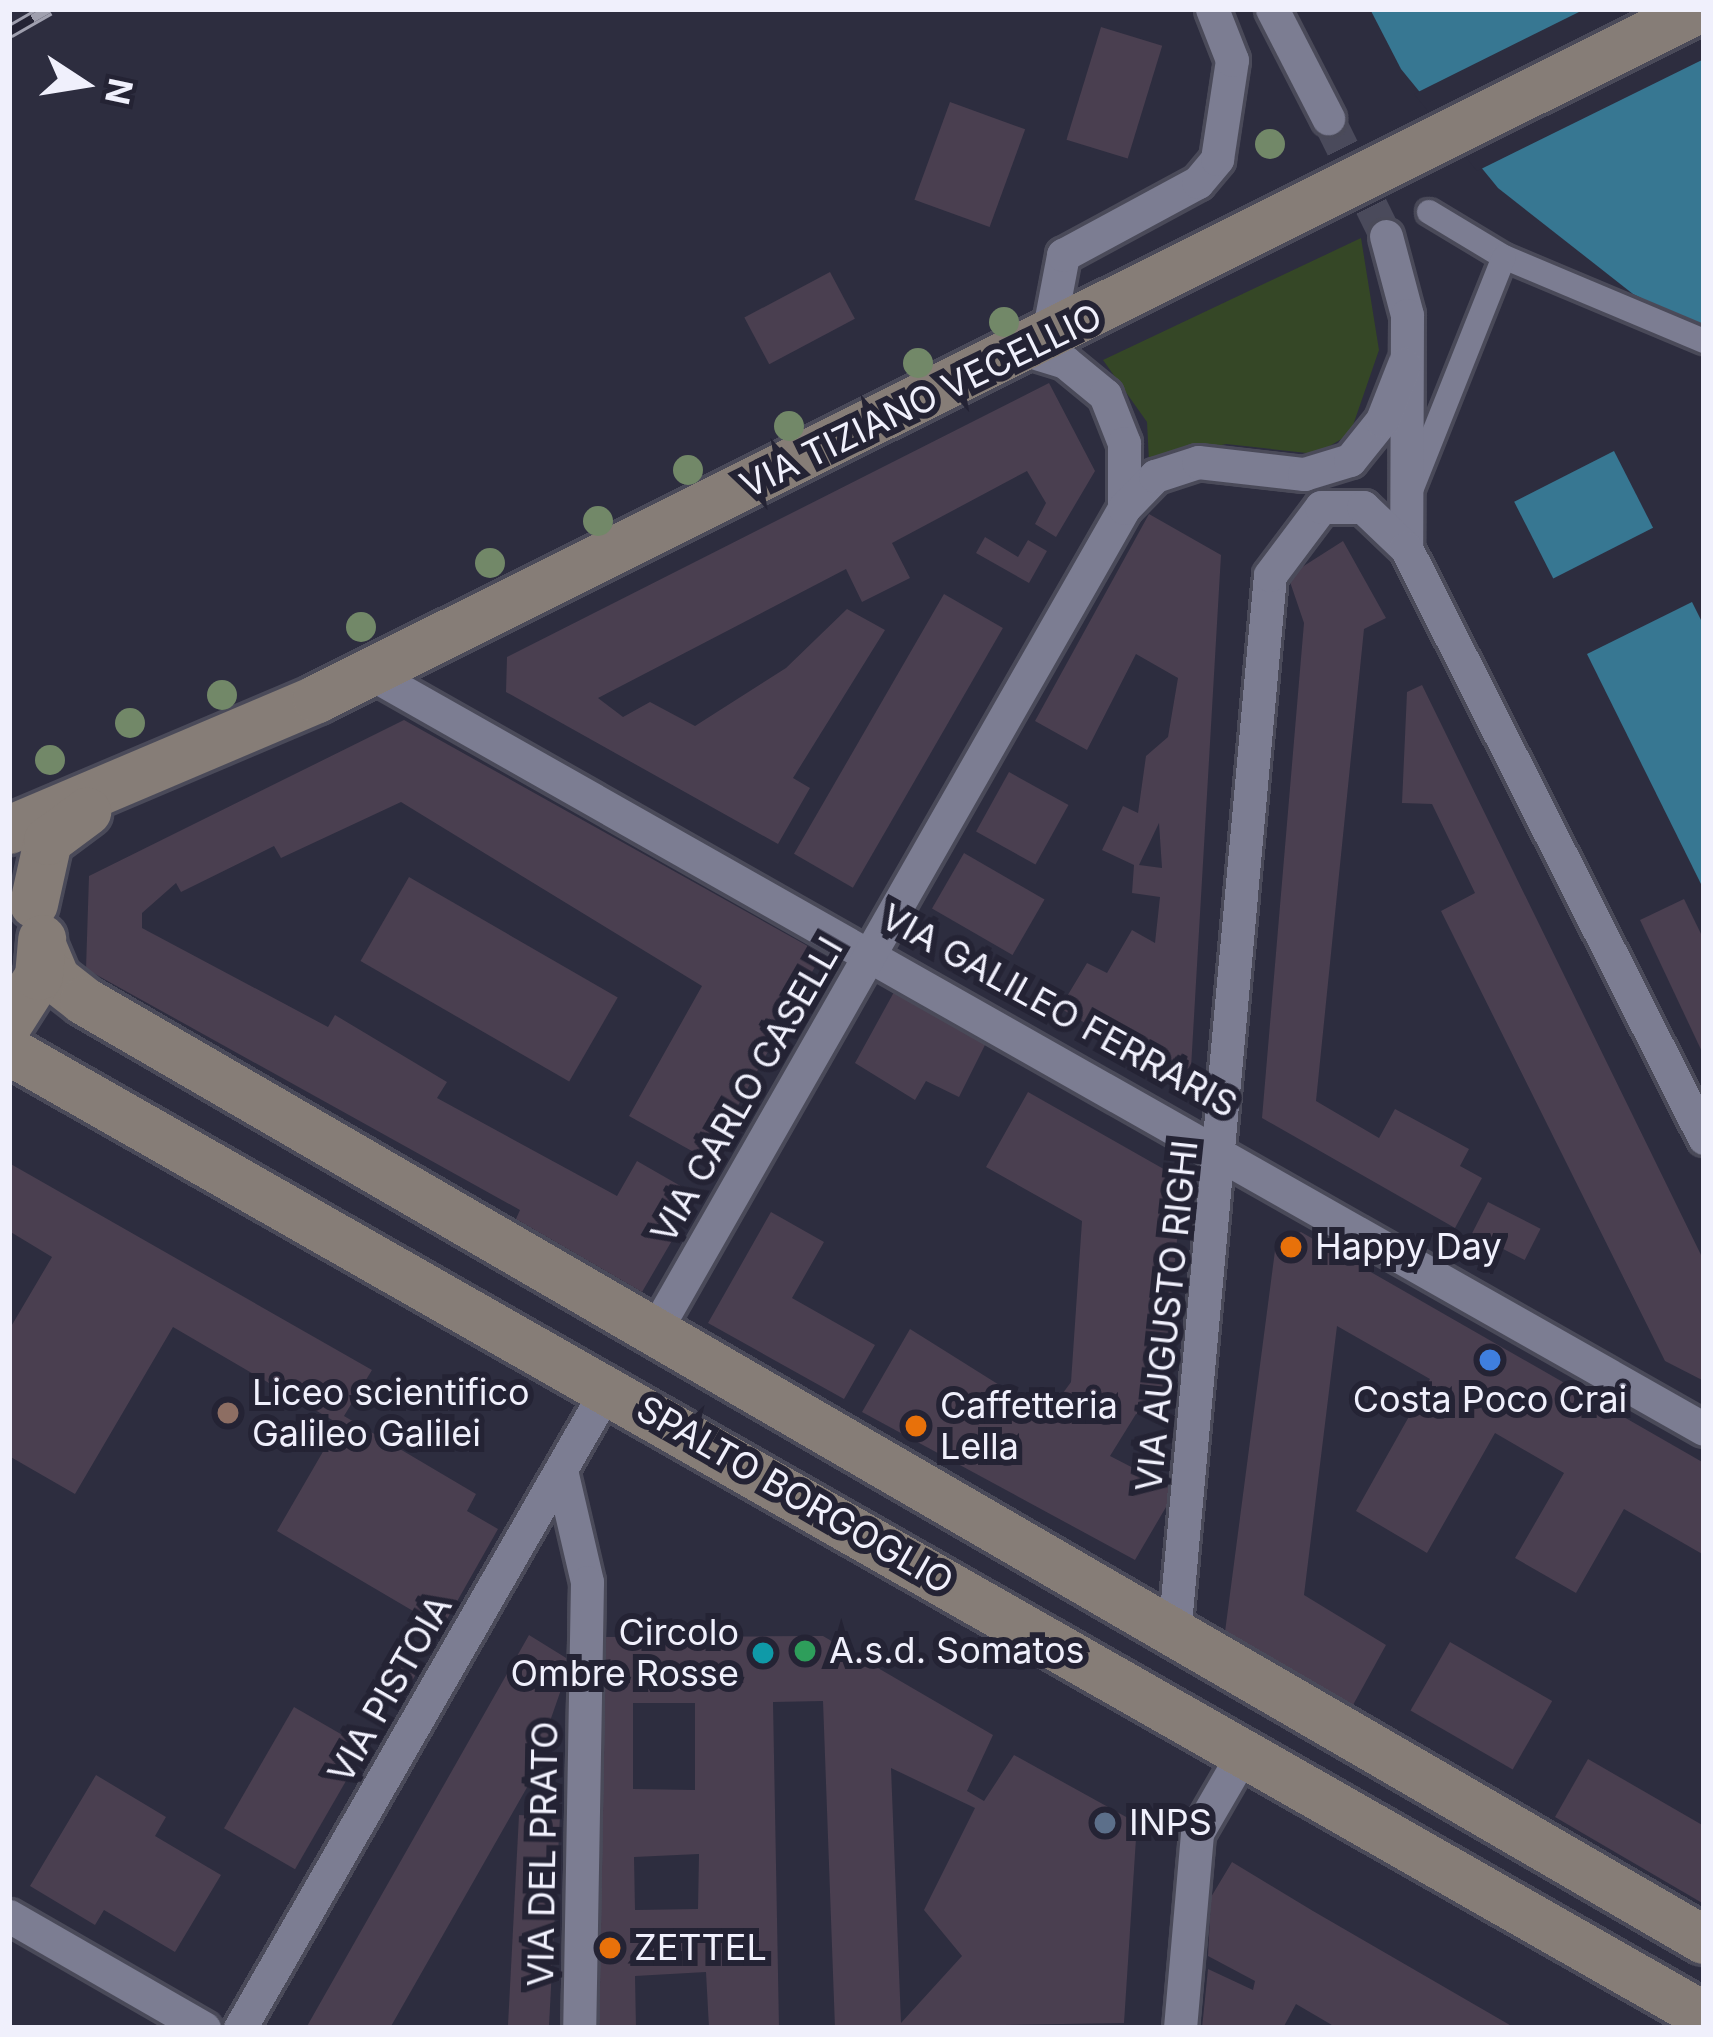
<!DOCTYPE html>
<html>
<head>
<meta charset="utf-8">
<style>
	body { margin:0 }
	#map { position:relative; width:1713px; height:2037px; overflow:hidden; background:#2d2d3f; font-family:Inter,sans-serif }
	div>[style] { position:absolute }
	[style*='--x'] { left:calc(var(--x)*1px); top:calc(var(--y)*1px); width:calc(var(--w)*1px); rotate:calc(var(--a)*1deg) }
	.green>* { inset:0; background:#354726 }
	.water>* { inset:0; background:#377792; transform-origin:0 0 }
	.pier>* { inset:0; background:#2d2d3f }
	.building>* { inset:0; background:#4a3f50; transform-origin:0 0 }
	.minor-tunnel>* { height:33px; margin-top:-16.5px; transform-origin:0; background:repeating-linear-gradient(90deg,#4a4a5b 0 33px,transparent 0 49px) }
	.roads { filter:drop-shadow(3px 0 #4a4a59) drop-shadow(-3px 0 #4a4a59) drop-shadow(0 3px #4a4a59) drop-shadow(0 -3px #4a4a59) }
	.pedestrian>* { height:24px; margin:-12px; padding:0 12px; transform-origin:12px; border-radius:12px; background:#7c7d92 }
	.minor>* { height:33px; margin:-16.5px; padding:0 16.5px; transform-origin:16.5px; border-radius:16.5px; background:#7c7d92 }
	.secondary>* { height:48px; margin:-24px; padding:0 24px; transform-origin:24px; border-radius:24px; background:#867d77 }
	.rail>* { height:14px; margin-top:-7px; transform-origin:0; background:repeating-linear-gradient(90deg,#242334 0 27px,#9f9fae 0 54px); box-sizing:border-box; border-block:3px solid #9f9fae }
	.trees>* { width:30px; height:30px; margin:-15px; border-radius:50%; background:#728868 }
	.dots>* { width:33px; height:33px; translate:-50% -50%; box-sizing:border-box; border:6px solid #242334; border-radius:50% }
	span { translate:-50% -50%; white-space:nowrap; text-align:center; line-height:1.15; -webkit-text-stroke:12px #242334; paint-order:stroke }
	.street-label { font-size:36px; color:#f0f0fc }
	.poi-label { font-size:36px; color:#f0f0fc }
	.left { translate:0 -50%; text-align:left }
	.right { translate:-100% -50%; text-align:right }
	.frame { position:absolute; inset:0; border:12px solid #f0f0fc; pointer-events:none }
	.north { position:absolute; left:24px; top:24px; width:120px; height:120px; -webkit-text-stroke:9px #242334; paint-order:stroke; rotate:102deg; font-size:33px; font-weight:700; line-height:48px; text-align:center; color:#f0f0fc }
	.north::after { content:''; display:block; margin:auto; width:42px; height:54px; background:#f0f0fc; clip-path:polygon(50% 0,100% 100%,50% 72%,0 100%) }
</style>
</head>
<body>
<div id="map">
	<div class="green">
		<i style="clip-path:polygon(1361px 238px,1379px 350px,1350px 434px,1316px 454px,1226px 444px,1149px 461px,1147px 422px,1103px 360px)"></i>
	</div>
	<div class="water">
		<i style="clip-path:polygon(1370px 9px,1704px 9px,1704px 329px,1633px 294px,1498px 188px,1401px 69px)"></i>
		<i style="left:1614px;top:451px;width:86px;height:112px;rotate:63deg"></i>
		<i style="clip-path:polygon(1692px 602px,1704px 626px,1704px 890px,1587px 654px)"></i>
	</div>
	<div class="pier">
		<i style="clip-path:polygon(1585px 9px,1704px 9px,1704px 59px,1477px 171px,1414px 94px)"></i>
	</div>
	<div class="building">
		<i style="left:1101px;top:27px;width:64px;height:118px;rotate:17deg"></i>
		<i style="left:950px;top:102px;width:80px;height:104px;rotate:20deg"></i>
		<i style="left:830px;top:272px;width:53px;height:97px;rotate:62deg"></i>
		<i style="clip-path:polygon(1049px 383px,1095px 471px,1056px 537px,1035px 524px,1046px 503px,1027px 471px,892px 543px,910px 578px,862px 602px,846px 569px,598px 698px,623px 717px,650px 702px,695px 726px,786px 668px,847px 609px,885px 630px,793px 778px,810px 788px,778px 844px,506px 692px,507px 657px)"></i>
		<i style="clip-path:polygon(evenodd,1149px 514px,1221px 555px,1191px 1068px,1170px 1074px,1060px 1008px,1087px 963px,1107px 973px,1132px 930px,1155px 943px,1160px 897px,1132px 893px,1134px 865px,1102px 850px,1123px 806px,1138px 813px,1146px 756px,1168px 737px,1178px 678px,1136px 654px,1087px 750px,1035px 721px,1149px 514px,1159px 823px,1162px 868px,1139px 865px,1159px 823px)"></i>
		<i style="clip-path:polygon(985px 537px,1018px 557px,1028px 540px,1047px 551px,1029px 583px,976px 553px)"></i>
		<i style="clip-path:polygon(1343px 541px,1386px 618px,1364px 629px,1316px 1101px,1379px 1138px,1395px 1109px,1469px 1149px,1460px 1166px,1482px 1178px,1455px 1228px,1262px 1118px,1304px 623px,1288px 576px)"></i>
		<i style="left:944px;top:594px;width:68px;height:300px;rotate:30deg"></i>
		<i style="clip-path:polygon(1422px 685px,1704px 1261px,1704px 1381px,1665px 1361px,1441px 911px,1475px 893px,1432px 804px,1402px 803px,1407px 692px)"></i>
		<i style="clip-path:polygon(404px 720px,822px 954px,708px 1160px,629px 1116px,702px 986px,401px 802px,281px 858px,274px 846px,181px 892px,176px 883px,142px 913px,142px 928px,328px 1027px,335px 1015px,447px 1082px,437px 1098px,617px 1196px,637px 1161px,698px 1196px,642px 1292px,516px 1219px,520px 1210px,86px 969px,89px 876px)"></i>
		<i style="left:1009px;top:772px;width:68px;height:68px;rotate:29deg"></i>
		<i style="left:964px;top:853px;width:93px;height:64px;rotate:30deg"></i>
		<i style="left:409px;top:877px;width:241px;height:97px;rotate:30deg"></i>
		<i style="clip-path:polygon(1684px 899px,1704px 940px,1704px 1056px,1640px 920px)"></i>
		<i style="clip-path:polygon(894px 992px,986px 1043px,959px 1097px,926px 1081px,915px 1100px,855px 1063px)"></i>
		<i style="clip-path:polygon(1028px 1092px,1183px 1180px,1159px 1420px,1136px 1414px,1110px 1456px,1176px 1490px,1135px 1560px,862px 1412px,910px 1329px,1047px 1415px,1071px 1382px,1082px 1221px,986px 1167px)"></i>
		<i style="clip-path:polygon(9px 1163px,372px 1370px,344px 1416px,476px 1494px,467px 1511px,498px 1529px,442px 1628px,277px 1531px,339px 1424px,173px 1327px,75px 1494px,9px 1456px,9px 1330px,52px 1257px,9px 1231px)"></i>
		<i style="left:1488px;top:1202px;width:59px;height:35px;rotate:27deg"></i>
		<i style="clip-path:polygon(771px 1212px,824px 1242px,792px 1298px,875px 1345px,844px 1399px,708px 1323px)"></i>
		<i style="clip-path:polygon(1301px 1232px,1704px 1463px,1704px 1555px,1624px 1509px,1576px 1593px,1515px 1558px,1564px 1473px,1495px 1433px,1427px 1553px,1356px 1511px,1430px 1379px,1337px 1326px,1304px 1595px,1386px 1645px,1353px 1705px,1225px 1632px,1276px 1243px)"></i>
		<i style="clip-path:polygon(529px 1635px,571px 1661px,548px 1727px,558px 1733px,390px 2028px,306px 2028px)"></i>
		<i style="clip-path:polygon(evenodd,823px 1636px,993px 1735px,967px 1791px,984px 1801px,1014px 1755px,1137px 1823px,1124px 2023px,835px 2028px,823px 1701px,773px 1702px,779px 2028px,709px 2028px,706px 1972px,635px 1976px,636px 2028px,594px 2028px,605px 1637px,823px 1636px,633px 1703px,695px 1703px,695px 1790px,633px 1789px,633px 1703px,823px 1636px,891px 1768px,975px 1808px,924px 1910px,962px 1956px,901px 2023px,891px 1768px,823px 1636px,699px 1854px,698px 1909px,635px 1910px,634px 1857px,699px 1854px)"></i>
		<i style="left:1450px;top:1642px;width:118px;height:79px;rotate:30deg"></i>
		<i style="left:397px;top:1659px;width:24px;height:16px;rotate:30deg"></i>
		<i style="left:294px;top:1707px;width:82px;height:140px;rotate:30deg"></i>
		<i style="clip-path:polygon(1588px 1759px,1704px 1826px,1704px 1904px,1555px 1817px)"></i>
		<i style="clip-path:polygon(96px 1775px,166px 1817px,155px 1836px,221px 1875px,175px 1952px,104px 1910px,95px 1925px,30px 1886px)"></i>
		<i style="left:519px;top:1815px;width:41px;height:213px;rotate:3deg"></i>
		<i style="clip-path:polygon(1232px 1862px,1313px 1911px,1515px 2028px,1337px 2028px,1296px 2004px,1283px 2028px,1202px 2028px,1208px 1969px,1253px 1990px,1255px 1981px,1208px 1956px,1211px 1897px)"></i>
	</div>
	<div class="minor-tunnel">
		<i style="--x:1328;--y:118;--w:131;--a:63.8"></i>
	</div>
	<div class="roads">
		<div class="pedestrian">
			<i style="--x:1429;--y:212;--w:87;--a:31"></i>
			<i style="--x:1504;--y:257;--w:217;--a:22.8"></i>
			<i style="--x:1408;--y:498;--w:259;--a:-68.3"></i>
		</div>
		<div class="minor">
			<i style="--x:1272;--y:9;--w:123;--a:62.8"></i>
			<i style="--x:1386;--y:236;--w:82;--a:75.1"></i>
			<i style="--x:1407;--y:315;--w:231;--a:90.2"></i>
			<i style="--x:1047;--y:339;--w:86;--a:-79.2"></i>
			<i style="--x:1063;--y:255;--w:153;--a:-28.4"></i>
			<i style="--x:1198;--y:182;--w:30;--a:-50"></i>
			<i style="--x:1217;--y:159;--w:100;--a:-81.4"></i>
			<i style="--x:1232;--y:60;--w:55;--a:-111.4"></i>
			<i style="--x:1026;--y:350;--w:41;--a:17.1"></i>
			<i style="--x:1065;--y:362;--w:52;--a:39.5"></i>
			<i style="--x:1105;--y:395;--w:52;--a:68.4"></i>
			<i style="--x:1124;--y:443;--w:65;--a:90"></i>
			<i style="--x:370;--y:673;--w:1533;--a:29.54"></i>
			<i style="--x:652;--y:1336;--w:953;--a:-60.31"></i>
			<i style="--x:1124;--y:508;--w:45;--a:-45.9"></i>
			<i style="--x:1155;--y:476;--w:45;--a:-18"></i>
			<i style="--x:1198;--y:462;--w:107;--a:6.5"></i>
			<i style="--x:1304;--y:474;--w:48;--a:-16.9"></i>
			<i style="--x:1350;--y:460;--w:51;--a:-51.3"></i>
			<i style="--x:1382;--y:420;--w:60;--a:-68.6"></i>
			<i style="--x:561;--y:1470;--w:115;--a:76.9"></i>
			<i style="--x:587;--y:1582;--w:446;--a:91"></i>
			<i style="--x:1174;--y:1634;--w:1063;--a:-84.82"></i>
			<i style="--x:1270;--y:575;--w:85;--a:-53.1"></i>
			<i style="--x:1321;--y:507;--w:42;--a:0"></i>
			<i style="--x:1363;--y:507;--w:59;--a:43.6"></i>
			<i style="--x:1406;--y:548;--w:661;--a:63.2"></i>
			<i style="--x:9;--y:1916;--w:225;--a:29.9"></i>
			<i style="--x:240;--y:2028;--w:737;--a:-60.13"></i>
			<i style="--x:1180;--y:2028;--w:196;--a:-85"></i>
			<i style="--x:1197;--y:1833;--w:94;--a:-59.9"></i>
		</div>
		<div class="secondary">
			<i style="--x:9;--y:830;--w:335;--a:-23"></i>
			<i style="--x:317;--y:699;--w:1545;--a:-26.53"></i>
			<i style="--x:34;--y:904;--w:65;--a:-77.5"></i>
			<i style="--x:48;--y:841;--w:49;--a:-36.6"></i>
			<i style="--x:43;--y:948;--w:34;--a:67"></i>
			<i style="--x:56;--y:979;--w:36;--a:38"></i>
			<i style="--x:84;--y:1001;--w:1872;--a:30.1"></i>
			<i style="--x:9;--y:1023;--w:56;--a:-57.4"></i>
			<i style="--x:39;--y:976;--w:37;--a:-85"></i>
			<i style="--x:9;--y:1051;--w:1950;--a:29.65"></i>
		</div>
	</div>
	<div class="rail">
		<i style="--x:9;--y:32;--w:46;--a:-29.9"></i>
	</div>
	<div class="trees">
		<i style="left:1270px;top:144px"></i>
		<i style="left:1004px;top:322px"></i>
		<i style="left:918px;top:363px"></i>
		<i style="left:789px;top:426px"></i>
		<i style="left:688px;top:470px"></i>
		<i style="left:598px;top:521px"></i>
		<i style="left:490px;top:563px"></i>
		<i style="left:361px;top:627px"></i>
		<i style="left:222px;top:695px"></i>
		<i style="left:130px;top:723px"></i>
		<i style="left:50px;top:760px"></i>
	</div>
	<div class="dots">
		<i style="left:1291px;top:1247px;background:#e8710a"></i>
		<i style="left:1490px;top:1360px;background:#3f7fe0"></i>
		<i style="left:228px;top:1413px;background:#8d6e63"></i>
		<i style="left:916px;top:1426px;background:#e8710a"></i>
		<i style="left:805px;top:1651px;background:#2e9e5b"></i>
		<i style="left:763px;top:1653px;background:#0f9aa8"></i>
		<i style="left:1105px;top:1823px;background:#5c6f8a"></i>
		<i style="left:610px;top:1948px;background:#e8710a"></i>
	</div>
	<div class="street-label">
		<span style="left:921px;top:401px;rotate:-26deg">VIA TIZIANO VECELLIO</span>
		<span style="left:1059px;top:1011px;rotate:29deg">VIA GALILEO FERRARIS</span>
		<span style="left:747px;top:1090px;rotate:-60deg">VIA CARLO CASELLI</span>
		<span style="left:1167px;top:1316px;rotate:-84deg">VIA AUGUSTO RIGHI</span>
		<span style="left:795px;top:1495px;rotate:30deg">SPALTO BORGOGLIO</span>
		<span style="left:390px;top:1689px;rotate:-60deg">VIA PISTOIA</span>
		<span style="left:543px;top:1854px;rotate:-89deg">VIA DEL PRATO</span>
	</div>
	<div class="poi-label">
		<span class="left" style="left:1315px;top:1247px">Happy Day</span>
		<span class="left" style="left:252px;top:1413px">Liceo scientifico<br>Galileo Galilei</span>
		<span style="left:1490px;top:1400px">Costa Poco Crai</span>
		<span class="left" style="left:940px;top:1426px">Caffetteria<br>Lella</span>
		<span class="right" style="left:739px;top:1653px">Circolo<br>Ombre Rosse</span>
		<span class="left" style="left:829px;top:1651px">A.s.d. Somatos</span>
		<span class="left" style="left:1129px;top:1823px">INPS</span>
		<span class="left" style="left:634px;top:1948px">ZETTEL</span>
	</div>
	<div class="frame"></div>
	<div class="north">N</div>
</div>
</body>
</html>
